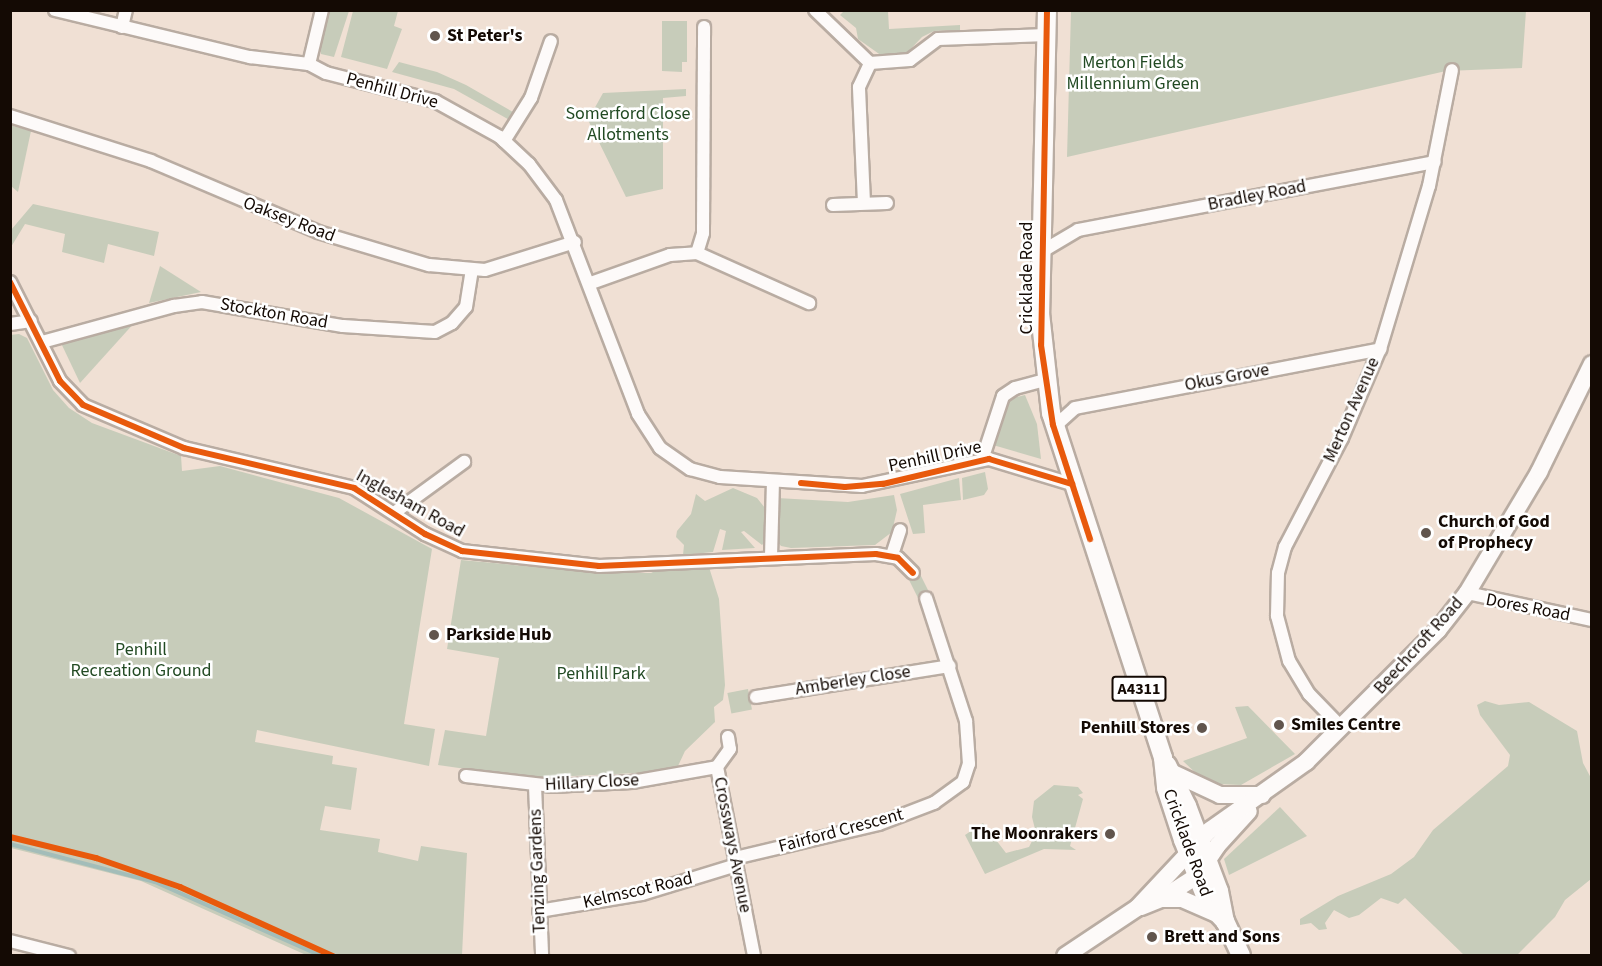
<!DOCTYPE html>
<html>
<head>
<meta charset="utf-8">
<style>
	body { margin:0 }
	#map { position:relative; width:1602px; height:966px; overflow:hidden; background:#f0e0d4; font-family:"Source Sans 3",sans-serif }
	div>[style] { position:absolute }
	[style*='--x'] { left:calc(var(--x)*1px); top:calc(var(--y)*1px); width:calc(var(--w)*1px); rotate:calc(var(--a)*1deg) }
	.green>* { inset:0; background:#c7ccba; transform-origin:0 0 }
	.stream>* { height:4px; margin:-2px; padding:0 2px; transform-origin:2px; border-radius:2px; background:#a3bdb9 }
	.roads { filter:drop-shadow(2px 0 #b9aca2) drop-shadow(-2px 0 #b9aca2) drop-shadow(0 2px #b9aca2) drop-shadow(0 -2px #b9aca2) }
	.minor>* { height:12px; margin:-6px; padding:0 6px; transform-origin:6px; border-radius:6px; background:#fdfaf9 }
	.secondary>* { height:16px; margin:-8px; padding:0 8px; transform-origin:8px; border-radius:8px; background:#fdfaf9 }
	.primary>* { height:18px; margin:-9px; padding:0 9px; transform-origin:9px; border-radius:9px; background:#fdfaf9 }
	.cycleway>* { height:6px; margin:-3px; padding:0 3px; transform-origin:3px; border-radius:3px; background:#e8590c }
	.dots>* { width:16px; height:16px; translate:-50% -50%; box-sizing:border-box; border:3px solid #fff; border-radius:50% }
	span { translate:-50% -50%; white-space:nowrap; text-align:center; line-height:1.15; -webkit-text-stroke:5px #fff; paint-order:stroke }
	.shield-label span { padding:2px 4px; background:#fff; border:2px solid; border-radius:4px; -webkit-text-stroke-width:0 }
	.shield-label { font-size:16px; color:#140a04; font-weight:700 }
	.poi-label { font-size:18px; color:#140a04; font-weight:700 }
	.left { translate:0 -50%; text-align:left }
	.right { translate:-100% -50%; text-align:right }
	.park-label { font-size:18px; color:#224a23 }
	.street-label { font-size:18px; color:#140a04 }
	.frame { position:absolute; inset:0; border:12px solid #140a04; pointer-events:none }
</style>
</head>
<body>
<div id="map">
	<div class="green">
		<i style="clip-path:polygon(329px 11px,349px 11px,334px 57px,321px 54px,320px 46px)"></i>
		<i style="clip-path:polygon(353px 11px,398px 11px,394px 26px,402px 29px,387px 69px,341px 57px)"></i>
		<i style="clip-path:polygon(844px 11px,888px 11px,889px 29px,960px 25px,960px 30px,934px 31px,922px 37px,906px 54px,882px 56px,858px 39px,856px 28px,840px 15px)"></i>
		<i style="clip-path:polygon(1071px 11px,1526px 11px,1522px 68px,1446px 71px,1067px 157px)"></i>
		<i style="clip-path:polygon(662px 21px,687px 21px,687px 62px,682px 62px,682px 72px,662px 71px)"></i>
		<i style="clip-path:polygon(399px 62px,437px 72px,466px 85px,513px 112px,513px 122px,454px 89px,392px 72px)"></i>
		<i style="clip-path:polygon(686px 89px,686px 96px,663px 98px,663px 189px,626px 197px,588px 120px,603px 93px)"></i>
		<i style="clip-path:polygon(10px 125px,31px 131px,18px 192px,11px 186px)"></i>
		<i style="clip-path:polygon(33px 204px,159px 232px,154px 256px,108px 244px,104px 263px,62px 252px,65px 234px,25px 224px,11px 247px,11px 230px)"></i>
		<i style="clip-path:polygon(160px 266px,201px 292px,149px 303px)"></i>
		<i style="clip-path:polygon(136px 321px,80px 383px,60px 341px)"></i>
		<i style="clip-path:polygon(19px 334px,27px 338px,53px 390px,69px 408px,92px 423px,181px 456px,182px 471px,220px 466px,339px 498px,432px 549px,404px 724px,435px 729px,429px 766px,257px 730px,255px 742px,333px 756px,332px 764px,357px 768px,351px 810px,325px 806px,320px 830px,380px 839px,378px 852px,418px 861px,421px 846px,467px 853px,462px 955px,306px 955px,141px 881px,11px 848px,10px 335px)"></i>
		<i style="clip-path:polygon(1025px 395px,1037px 424px,1041px 459px,993px 445px,1006px 400px)"></i>
		<i style="clip-path:polygon(985px 472px,988px 489px,984px 495px,963px 500px,962px 478px)"></i>
		<i style="clip-path:polygon(959px 478px,961px 500px,923px 505px,925px 533px,913px 534px,900px 494px)"></i>
		<i style="clip-path:polygon(733px 488px,757px 498px,765px 508px,766px 541px,762px 545px,744px 531px,741px 532px,755px 548px,722px 550px,726px 531px,720px 529px,713px 552px,683px 555px,684px 545px,676px 537px,677px 531px,691px 514px,696px 494px,705px 501px)"></i>
		<i style="clip-path:polygon(894px 495px,897px 510px,892px 532px,875px 545px,791px 548px,781px 546px,776px 540px,777px 498px,848px 502px)"></i>
		<i style="clip-path:polygon(461px 560px,600px 573px,651px 573px,663px 567px,708px 564px,719px 599px,725px 685px,723px 700px,714px 707px,715px 722px,685px 751px,678px 766px,637px 773px,530px 778px,438px 765px,445px 730px,486px 736px,499px 658px,447px 649px)"></i>
		<i style="clip-path:polygon(919px 572px,930px 594px,918px 598px,909px 580px)"></i>
		<i style="left:748px;top:689px;width:21px;height:21px;rotate:79deg"></i>
		<i style="clip-path:polygon(1485px 701px,1499px 705px,1529px 702px,1577px 731px,1583px 763px,1591px 778px,1591px 879px,1565px 900px,1555px 917px,1517px 955px,1464px 955px,1405px 898px,1398px 904px,1381px 898px,1359px 915px,1349px 918px,1334px 910px,1325px 923px,1327px 929px,1319px 930px,1311px 923px,1300px 925px,1300px 919px,1338px 896px,1391px 874px,1414px 857px,1433px 830px,1508px 766px,1510px 755px,1480px 715px,1477px 705px)"></i>
		<i style="clip-path:polygon(1248px 706px,1295px 754px,1241px 785px,1217px 784px,1200px 777px,1183px 761px,1247px 738px,1235px 707px)"></i>
		<i style="clip-path:polygon(1054px 785px,1078px 787px,1083px 793px,1078px 795px,1083px 799px,1070px 846px,1076px 850px,1044px 849px,985px 874px,965px 835px,983px 823px,1006px 853px,1029px 847px,1036px 833px,1032px 817px,1034px 801px)"></i>
		<i style="clip-path:polygon(1280px 807px,1307px 836px,1229px 875px,1224px 859px)"></i>
	</div>
	<div class="stream">
		<i style="--x:10;--y:844;--w:150;--a:14.7"></i>
		<i style="--x:155;--y:882;--w:182;--a:24"></i>
	</div>
	<div class="roads">
		<div class="minor">
			<i style="--x:55;--y:10;--w:201;--a:13.6"></i>
			<i style="--x:250;--y:57;--w:59;--a:6.8"></i>
			<i style="--x:309;--y:64;--w:19;--a:28"></i>
			<i style="--x:326;--y:73;--w:113;--a:14.4"></i>
			<i style="--x:435;--y:101;--w:74;--a:29"></i>
			<i style="--x:500;--y:137;--w:40;--a:43"></i>
			<i style="--x:529;--y:164;--w:45;--a:53.1"></i>
			<i style="--x:556;--y:200;--w:229;--a:69"></i>
			<i style="--x:638;--y:414;--w:40;--a:57.1"></i>
			<i style="--x:660;--y:448;--w:37;--a:35"></i>
			<i style="--x:690;--y:469;--w:31;--a:15"></i>
			<i style="--x:720;--y:477;--w:142;--a:3.6"></i>
			<i style="--x:862;--y:486;--w:130;--a:-12"></i>
			<i style="--x:989;--y:459;--w:87;--a:16.8"></i>
			<i style="--x:815;--y:10;--w:76;--a:43.9"></i>
			<i style="--x:870;--y:63;--w:40;--a:-4.3"></i>
			<i style="--x:910;--y:60;--w:35;--a:-37"></i>
			<i style="--x:938;--y:39;--w:109;--a:-2.1"></i>
			<i style="--x:122;--y:27;--w:17;--a:-77"></i>
			<i style="--x:309;--y:64;--w:56;--a:-76.5"></i>
			<i style="--x:10;--y:116;--w:148;--a:17.7"></i>
			<i style="--x:151;--y:161;--w:181;--a:23"></i>
			<i style="--x:318;--y:232;--w:116;--a:16.6"></i>
			<i style="--x:429;--y:265;--w:56;--a:5.1"></i>
			<i style="--x:485;--y:270;--w:94;--a:-17.3"></i>
			<i style="--x:504;--y:141;--w:51;--a:-57.9"></i>
			<i style="--x:531;--y:98;--w:60;--a:-70.7"></i>
			<i style="--x:864;--y:203;--w:116;--a:-92.5"></i>
			<i style="--x:859;--y:87;--w:26;--a:-65"></i>
			<i style="--x:833;--y:205;--w:54;--a:-2.1"></i>
			<i style="--x:1041;--y:252;--w:43;--a:-30.7"></i>
			<i style="--x:1078;--y:230;--w:363;--a:-10.8"></i>
			<i style="--x:697;--y:253;--w:123;--a:24.1"></i>
			<i style="--x:10;--y:282;--w:111;--a:63.2"></i>
			<i style="--x:60;--y:381;--w:33;--a:46"></i>
			<i style="--x:83;--y:405;--w:110;--a:23.1"></i>
			<i style="--x:184;--y:448;--w:175;--a:13.2"></i>
			<i style="--x:354;--y:488;--w:85;--a:32.9"></i>
			<i style="--x:425;--y:534;--w:41;--a:24.7"></i>
			<i style="--x:462;--y:551;--w:138;--a:6.2"></i>
			<i style="--x:599;--y:566;--w:277;--a:-2.5"></i>
			<i style="--x:876;--y:554;--w:22;--a:10"></i>
			<i style="--x:898;--y:558;--w:21;--a:45"></i>
			<i style="--x:591;--y:283;--w:84;--a:-19.5"></i>
			<i style="--x:670;--y:255;--w:27;--a:-4"></i>
			<i style="--x:697;--y:253;--w:21;--a:-73"></i>
			<i style="--x:703;--y:233;--w:206;--a:-89.7"></i>
			<i style="--x:10;--y:324;--w:21;--a:-8"></i>
			<i style="--x:42;--y:342;--w:137;--a:-15.3"></i>
			<i style="--x:174;--y:306;--w:28;--a:-8"></i>
			<i style="--x:202;--y:302;--w:143;--a:9.7"></i>
			<i style="--x:343;--y:326;--w:92;--a:3.7"></i>
			<i style="--x:435;--y:332;--w:19;--a:-28"></i>
			<i style="--x:452;--y:323;--w:21;--a:-49"></i>
			<i style="--x:466;--y:307;--w:36;--a:-81"></i>
			<i style="--x:1054;--y:427;--w:28;--a:-42"></i>
			<i style="--x:1075;--y:408;--w:311;--a:-10.9"></i>
			<i style="--x:982;--y:460;--w:67;--a:-71.8"></i>
			<i style="--x:1003;--y:396;--w:14;--a:-34"></i>
			<i style="--x:1015;--y:388;--w:31;--a:-15"></i>
			<i style="--x:394;--y:513;--w:87;--a:-36.1"></i>
			<i style="--x:892;--y:555;--w:26;--a:-72"></i>
			<i style="--x:771;--y:557;--w:76;--a:-88.5"></i>
			<i style="--x:1467;--y:593;--w:128;--a:12.2"></i>
			<i style="--x:756;--y:697;--w:196;--a:-9.1"></i>
			<i style="--x:1342;--y:728;--w:47;--a:-134.1"></i>
			<i style="--x:1309;--y:694;--w:39;--a:-121"></i>
			<i style="--x:1289;--y:661;--w:47;--a:-104.9"></i>
			<i style="--x:1277;--y:616;--w:43;--a:-88.7"></i>
			<i style="--x:1278;--y:573;--w:27;--a:-75"></i>
			<i style="--x:1285;--y:547;--w:123;--a:-62.4"></i>
			<i style="--x:1342;--y:438;--w:97;--a:-66.9"></i>
			<i style="--x:1380;--y:349;--w:170;--a:-73.3"></i>
			<i style="--x:1429;--y:186;--w:118;--a:-78.8"></i>
			<i style="--x:728;--y:737;--w:12;--a:81"></i>
			<i style="--x:730;--y:749;--w:22;--a:126"></i>
			<i style="--x:717;--y:767;--w:193;--a:78.9"></i>
			<i style="--x:466;--y:776;--w:87;--a:6.6"></i>
			<i style="--x:552;--y:786;--w:80;--a:-2.9"></i>
			<i style="--x:632;--y:782;--w:86;--a:-10"></i>
			<i style="--x:535;--y:786;--w:170;--a:87.6"></i>
			<i style="--x:735;--y:858;--w:148;--a:-13.3"></i>
			<i style="--x:879;--y:824;--w:59;--a:-20.9"></i>
			<i style="--x:934;--y:803;--w:36;--a:-36"></i>
			<i style="--x:963;--y:782;--w:19;--a:-72"></i>
			<i style="--x:969;--y:764;--w:43;--a:-94"></i>
			<i style="--x:966;--y:721;--w:129;--a:-108"></i>
			<i style="--x:539;--y:911;--w:104;--a:-9.4"></i>
			<i style="--x:642;--y:894;--w:98;--a:-17.1"></i>
			<i style="--x:10;--y:941;--w:61;--a:14.3"></i>
		</div>
		<div class="secondary">
			<i style="--x:1173;--y:773;--w:52;--a:25.1"></i>
			<i style="--x:1220;--y:795;--w:42;--a:0"></i>
			<i style="--x:1162;--y:899;--w:20;--a:0"></i>
			<i style="--x:1182;--y:899;--w:40;--a:23.4"></i>
			<i style="--x:1141;--y:907;--w:22;--a:-22"></i>
			<i style="--x:1161;--y:899;--w:43;--a:-32.6"></i>
			<i style="--x:1197;--y:876;--w:36;--a:-56"></i>
			<i style="--x:1217;--y:846;--w:47;--a:-47.6"></i>
			<i style="--x:1065;--y:956;--w:87;--a:-33.7"></i>
			<i style="--x:1137;--y:908;--w:107;--a:-46.9"></i>
			<i style="--x:1210;--y:830;--w:118;--a:-35.3"></i>
			<i style="--x:1306;--y:762;--w:187;--a:-45"></i>
			<i style="--x:1438;--y:630;--w:47;--a:-51.9"></i>
			<i style="--x:1467;--y:593;--w:141;--a:-59.2"></i>
			<i style="--x:1539;--y:472;--w:120;--a:-63.9"></i>
		</div>
		<div class="primary">
			<i style="--x:1047;--y:10;--w:303;--a:91.3"></i>
			<i style="--x:1040;--y:313;--w:101;--a:83.7"></i>
			<i style="--x:1051;--y:413;--w:363;--a:72"></i>
			<i style="--x:1163;--y:758;--w:30;--a:84"></i>
			<i style="--x:1166;--y:788;--w:55;--a:71.9"></i>
			<i style="--x:1183;--y:840;--w:68;--a:68.4"></i>
			<i style="--x:1208;--y:903;--w:25;--a:47"></i>
			<i style="--x:1167;--y:765;--w:46;--a:64"></i>
			<i style="--x:1187;--y:806;--w:91;--a:69.4"></i>
			<i style="--x:1219;--y:891;--w:31;--a:79"></i>
			<i style="--x:1225;--y:921;--w:38;--a:65"></i>
		</div>
	</div>
	<div class="cycleway">
		<i style="--x:1047;--y:10;--w:335;--a:91"></i>
		<i style="--x:1041;--y:345;--w:81;--a:81.5"></i>
		<i style="--x:1053;--y:425;--w:120;--a:72"></i>
		<i style="--x:10;--y:282;--w:111;--a:63.2"></i>
		<i style="--x:60;--y:381;--w:33;--a:46"></i>
		<i style="--x:83;--y:405;--w:110;--a:23.1"></i>
		<i style="--x:184;--y:448;--w:175;--a:13.2"></i>
		<i style="--x:354;--y:488;--w:85;--a:32.9"></i>
		<i style="--x:425;--y:534;--w:41;--a:24.7"></i>
		<i style="--x:462;--y:551;--w:138;--a:6.2"></i>
		<i style="--x:599;--y:566;--w:277;--a:-2.5"></i>
		<i style="--x:876;--y:554;--w:22;--a:10"></i>
		<i style="--x:898;--y:558;--w:21;--a:45"></i>
		<i style="--x:801;--y:483;--w:44;--a:5.2"></i>
		<i style="--x:845;--y:487;--w:38;--a:-5"></i>
		<i style="--x:883;--y:484;--w:109;--a:-13.3"></i>
		<i style="--x:989;--y:459;--w:87;--a:16.8"></i>
		<i style="--x:10;--y:837;--w:89;--a:13.7"></i>
		<i style="--x:96;--y:858;--w:89;--a:19"></i>
		<i style="--x:180;--y:887;--w:168;--a:24.3"></i>
	</div>
	<div class="dots">
		<i style="left:435px;top:36px;background:#61554d"></i>
		<i style="left:1426px;top:533px;background:#61554d"></i>
		<i style="left:434px;top:635px;background:#61554d"></i>
		<i style="left:1279px;top:725px;background:#61554d"></i>
		<i style="left:1202px;top:728px;background:#61554d"></i>
		<i style="left:1110px;top:834px;background:#61554d"></i>
		<i style="left:1152px;top:937px;background:#61554d"></i>
	</div>
	<div class="shield-label">
		<span style="left:1139px;top:689px">A4311</span>
	</div>
	<div class="poi-label">
		<span class="left" style="left:447px;top:36px">St Peter's</span>
		<span class="left" style="left:1438px;top:533px">Church of God<br>of Prophecy</span>
		<span class="left" style="left:446px;top:635px">Parkside Hub</span>
		<span class="left" style="left:1291px;top:725px">Smiles Centre</span>
		<span class="right" style="left:1190px;top:728px">Penhill Stores</span>
		<span class="right" style="left:1098px;top:834px">The Moonrakers</span>
		<span class="left" style="left:1164px;top:937px">Brett and Sons</span>
	</div>
	<div class="park-label">
		<span style="left:1133px;top:74px">Merton Fields<br>Millennium Green</span>
		<span style="left:628px;top:125px">Somerford Close<br>Allotments</span>
		<span style="left:141px;top:661px">Penhill<br>Recreation Ground</span>
		<span style="left:601px;top:674px">Penhill Park</span>
	</div>
	<div class="street-label">
		<span style="left:392px;top:91px;rotate:15deg">Penhill Drive</span>
		<span style="left:1257px;top:196px;rotate:-11deg">Bradley Road</span>
		<span style="left:289px;top:220px;rotate:21deg">Oaksey Road</span>
		<span style="left:1027px;top:278px;rotate:-90deg">Cricklade Road</span>
		<span style="left:274px;top:314px;rotate:10deg">Stockton Road</span>
		<span style="left:1227px;top:378px;rotate:-11deg">Okus Grove</span>
		<span style="left:1352px;top:410px;rotate:-66deg">Merton Avenue</span>
		<span style="left:935px;top:457px;rotate:-12deg">Penhill Drive</span>
		<span style="left:410px;top:504px;rotate:29deg">Inglesham Road</span>
		<span style="left:1528px;top:608px;rotate:11deg">Dores Road</span>
		<span style="left:1419px;top:646px;rotate:-48deg">Beechcroft Road</span>
		<span style="left:853px;top:681px;rotate:-9deg">Amberley Close</span>
		<span style="left:592px;top:783px;rotate:-3deg">Hillary Close</span>
		<span style="left:841px;top:831px;rotate:-15deg">Fairford Crescent</span>
		<span style="left:1187px;top:843px;rotate:70deg">Cricklade Road</span>
		<span style="left:732px;top:845px;rotate:79deg">Crossways Avenue</span>
		<span style="left:538px;top:871px;rotate:-92deg">Tenzing Gardens</span>
		<span style="left:638px;top:891px;rotate:-13deg">Kelmscot Road</span>
	</div>
	<div class="frame"></div>
</div>
</body>
</html>
